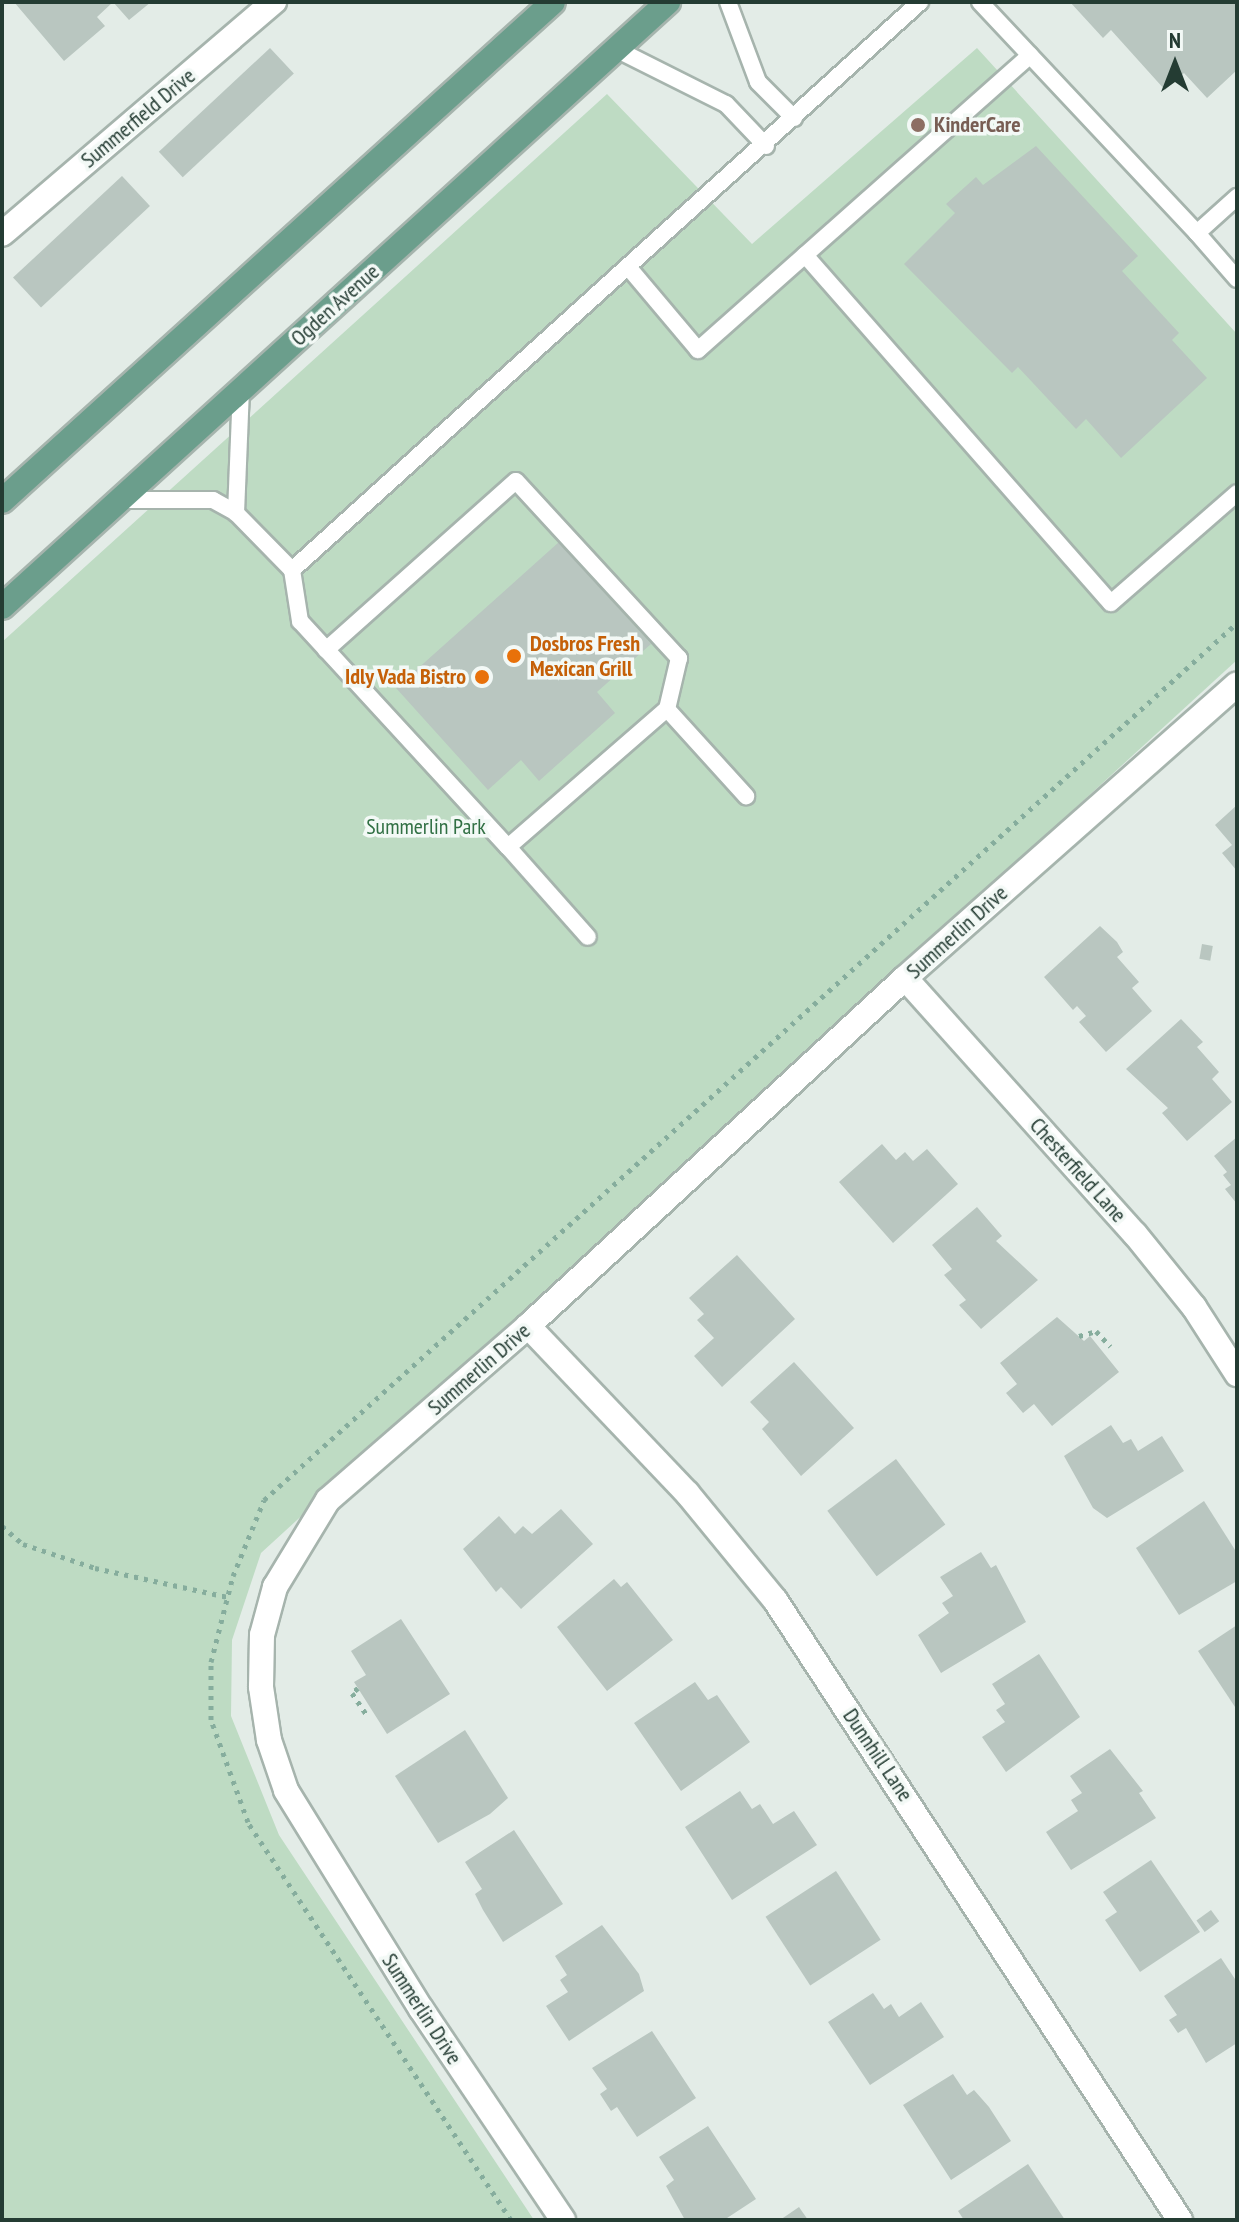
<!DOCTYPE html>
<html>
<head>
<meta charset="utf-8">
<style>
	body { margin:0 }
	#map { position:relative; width:1239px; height:2222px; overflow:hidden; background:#e3ece7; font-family:"PT Sans Narrow",sans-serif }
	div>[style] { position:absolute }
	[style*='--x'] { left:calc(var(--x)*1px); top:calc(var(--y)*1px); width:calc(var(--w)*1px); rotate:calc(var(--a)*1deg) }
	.green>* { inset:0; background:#bedbc3 }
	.building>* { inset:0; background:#b9c6c0; transform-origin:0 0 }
	.path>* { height:5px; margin-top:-2.5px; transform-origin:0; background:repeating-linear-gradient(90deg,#86ad9d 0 4px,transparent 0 10px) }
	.roads { filter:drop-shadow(2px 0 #a6b4ad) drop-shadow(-2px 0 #a6b4ad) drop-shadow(0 2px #a6b4ad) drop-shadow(0 -2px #a6b4ad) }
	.lane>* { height:16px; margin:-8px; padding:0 8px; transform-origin:8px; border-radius:8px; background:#fff }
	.street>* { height:24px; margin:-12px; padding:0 12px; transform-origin:12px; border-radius:12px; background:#fff }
	.primary>* { height:24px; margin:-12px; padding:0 12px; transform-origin:12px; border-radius:12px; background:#6b9e8c }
	.dots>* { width:22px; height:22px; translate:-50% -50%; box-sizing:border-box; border:4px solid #f3f9f6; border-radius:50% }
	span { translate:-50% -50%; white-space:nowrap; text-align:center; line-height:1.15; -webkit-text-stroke:7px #f3f9f6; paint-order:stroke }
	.street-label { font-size:22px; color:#243c33 }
	.education-label { font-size:22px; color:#785e54; font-weight:700 }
	.left { translate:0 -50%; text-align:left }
	.food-label { font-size:22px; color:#c56008; font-weight:700 }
	.right { translate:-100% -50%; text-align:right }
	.park-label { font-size:22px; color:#317044 }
	.frame { position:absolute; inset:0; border:4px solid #243c33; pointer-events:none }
	.north { position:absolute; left:1135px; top:24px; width:80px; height:80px; -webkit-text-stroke:6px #f3f9f6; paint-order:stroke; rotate:0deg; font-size:22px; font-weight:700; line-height:32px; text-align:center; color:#243c33 }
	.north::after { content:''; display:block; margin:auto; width:28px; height:36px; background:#243c33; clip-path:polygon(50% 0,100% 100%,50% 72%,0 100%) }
</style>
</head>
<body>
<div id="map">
	<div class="green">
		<i style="clip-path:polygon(977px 48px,1237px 334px,1237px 660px,261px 1553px,232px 1640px,231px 1716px,279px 1835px,534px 2220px,2px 2220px,2px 642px,607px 94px,752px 244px)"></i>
	</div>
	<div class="building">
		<i style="clip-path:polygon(14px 2px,151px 2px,129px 20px,113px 2px,97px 17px,105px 26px,64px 61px)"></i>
		<i style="clip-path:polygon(1070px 2px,1237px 2px,1237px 70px,1207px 98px,1184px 73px,1165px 90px,1111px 30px,1103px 38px)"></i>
		<i style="left:270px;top:48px;width:35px;height:152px;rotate:47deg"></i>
		<i style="clip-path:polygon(1036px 146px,1138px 256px,1122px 271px,1179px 333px,1172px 340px,1207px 378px,1121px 458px,1086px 419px,1076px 429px,1018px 367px,1012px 373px,904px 264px,955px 213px,946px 204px,976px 177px,983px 185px)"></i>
		<i style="left:122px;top:176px;width:41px;height:149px;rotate:47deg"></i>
		<i style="clip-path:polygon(559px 542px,651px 644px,597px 692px,615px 713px,539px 781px,521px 760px,488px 790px,396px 688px)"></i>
		<i style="clip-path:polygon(1237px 805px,1237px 871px,1222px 853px,1232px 845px,1215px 825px)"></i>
		<i style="clip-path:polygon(1100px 926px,1117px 942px,1123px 952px,1117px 957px,1139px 982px,1132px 988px,1152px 1011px,1106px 1052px,1079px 1022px,1086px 1016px,1077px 1006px,1073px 1010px,1044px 977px)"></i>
		<i style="left:1202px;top:944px;width:11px;height:15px;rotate:10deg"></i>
		<i style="clip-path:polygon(1181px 1019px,1203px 1042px,1197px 1047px,1219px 1072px,1212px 1079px,1232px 1102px,1187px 1141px,1162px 1113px,1168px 1108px,1126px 1069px)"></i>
		<i style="clip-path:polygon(1237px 1137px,1237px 1204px,1225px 1189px,1231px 1185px,1223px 1175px,1227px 1172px,1214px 1156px)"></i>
		<i style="clip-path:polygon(882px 1144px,896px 1160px,905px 1152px,913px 1161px,927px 1149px,958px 1184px,893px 1243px,839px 1182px)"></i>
		<i style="clip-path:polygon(977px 1207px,1002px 1236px,996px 1241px,1038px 1280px,981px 1329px,959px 1305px,966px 1300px,944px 1275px,952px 1269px,932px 1245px)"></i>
		<i style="clip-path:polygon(737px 1255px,795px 1319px,722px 1387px,694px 1356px,714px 1338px,697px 1320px,704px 1314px,689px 1298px)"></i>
		<i style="clip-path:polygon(1057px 1317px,1084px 1341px,1090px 1336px,1119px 1372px,1052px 1426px,1034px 1404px,1023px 1413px,1006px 1393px,1017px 1384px,1000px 1363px)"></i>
		<i style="clip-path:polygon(794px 1362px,854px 1428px,801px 1476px,762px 1429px,769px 1422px,750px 1402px)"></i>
		<i style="clip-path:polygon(1111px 1425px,1123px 1443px,1131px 1439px,1138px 1451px,1162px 1436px,1184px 1471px,1107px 1518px,1093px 1508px,1064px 1456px)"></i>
		<i style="left:896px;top:1459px;width:82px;height:86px;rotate:53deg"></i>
		<i style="clip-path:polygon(1204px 1501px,1237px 1553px,1237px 1581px,1179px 1615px,1136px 1548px)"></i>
		<i style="clip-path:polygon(561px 1509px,593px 1544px,521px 1609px,501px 1587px,496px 1592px,463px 1549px,499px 1516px,515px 1534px,523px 1526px,532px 1534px)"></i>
		<i style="clip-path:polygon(981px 1552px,991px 1568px,996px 1565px,1026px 1622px,941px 1673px,918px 1635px,949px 1613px,942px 1603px,953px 1596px,940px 1577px)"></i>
		<i style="clip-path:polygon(614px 1579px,621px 1587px,627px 1582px,673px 1640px,607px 1691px,557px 1627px)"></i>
		<i style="clip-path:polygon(401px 1619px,450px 1694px,387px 1734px,354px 1682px,366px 1675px,351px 1651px)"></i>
		<i style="clip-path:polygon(1237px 1625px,1237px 1710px,1198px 1651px)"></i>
		<i style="clip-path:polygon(1039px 1654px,1080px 1717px,1006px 1772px,982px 1737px,1005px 1722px,996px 1710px,1005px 1704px,992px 1684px)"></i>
		<i style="clip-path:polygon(695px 1682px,708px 1700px,717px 1695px,750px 1742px,681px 1791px,634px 1723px)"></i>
		<i style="clip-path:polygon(465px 1730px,508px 1798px,490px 1814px,438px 1843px,395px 1776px)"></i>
		<i style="clip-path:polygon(1110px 1749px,1143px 1791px,1139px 1793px,1156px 1818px,1071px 1870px,1046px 1832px,1078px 1811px,1071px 1800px,1082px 1793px,1070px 1776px)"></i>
		<i style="clip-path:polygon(740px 1791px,752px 1809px,760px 1804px,773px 1824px,794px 1811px,817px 1845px,732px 1900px,685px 1827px)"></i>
		<i style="clip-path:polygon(514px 1830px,563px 1904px,503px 1942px,483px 1910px,475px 1894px,482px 1889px,465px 1862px)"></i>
		<i style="clip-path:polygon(1151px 1860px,1200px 1932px,1140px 1972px,1105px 1920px,1117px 1912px,1103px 1892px)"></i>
		<i style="left:836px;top:1871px;width:82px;height:84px;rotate:57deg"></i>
		<i style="left:1211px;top:1910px;width:14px;height:18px;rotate:54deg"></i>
		<i style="clip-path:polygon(602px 1925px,639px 1974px,644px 1991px,569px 2041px,546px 2006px,568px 1992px,560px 1980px,567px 1975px,555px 1956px)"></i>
		<i style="clip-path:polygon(1221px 1958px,1237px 1982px,1237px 2043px,1206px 2063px,1186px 2028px,1178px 2033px,1169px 2020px,1177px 2015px,1164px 1996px)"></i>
		<i style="clip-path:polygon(873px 1993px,884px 2009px,891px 2004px,899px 2017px,921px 2002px,944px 2037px,870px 2085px,828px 2022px)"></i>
		<i style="clip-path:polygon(652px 2031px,696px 2098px,637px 2137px,617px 2107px,611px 2111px,600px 2094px,607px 2089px,592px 2068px)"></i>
		<i style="clip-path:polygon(953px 2074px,967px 2095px,974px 2090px,989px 2107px,1011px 2141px,951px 2180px,903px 2105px)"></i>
		<i style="clip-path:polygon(708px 2126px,756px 2199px,724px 2220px,685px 2220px,666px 2186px,674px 2180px,659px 2157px)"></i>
		<i style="clip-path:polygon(1028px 2164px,1065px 2220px,964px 2220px,958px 2211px)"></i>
		<i style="clip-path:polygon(799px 2207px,808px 2220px,780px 2220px)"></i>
	</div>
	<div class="path">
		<i style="--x:1079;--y:1336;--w:18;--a:-16"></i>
		<i style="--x:1096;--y:1331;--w:21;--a:47"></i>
		<i style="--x:2;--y:1526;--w:28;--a:41"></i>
		<i style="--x:23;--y:1544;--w:76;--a:18.4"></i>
		<i style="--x:95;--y:1568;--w:136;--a:12.3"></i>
		<i style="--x:358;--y:1688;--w:8;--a:140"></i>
		<i style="--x:352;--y:1693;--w:29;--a:56"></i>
		<i style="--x:511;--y:2220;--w:477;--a:-123.5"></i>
		<i style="--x:248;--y:1822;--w:109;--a:-109.9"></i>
		<i style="--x:211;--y:1720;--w:58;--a:-90"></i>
		<i style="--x:211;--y:1662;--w:89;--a:-75.7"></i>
		<i style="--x:233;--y:1576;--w:82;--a:-67.8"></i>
		<i style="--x:264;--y:1500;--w:1310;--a:-42.03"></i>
	</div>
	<div class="roads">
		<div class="lane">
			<i style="--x:728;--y:2;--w:85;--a:69.4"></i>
			<i style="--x:758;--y:82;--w:51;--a:45"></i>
			<i style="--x:980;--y:2;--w:317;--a:46.8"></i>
			<i style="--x:1197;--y:233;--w:54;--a:-42"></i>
			<i style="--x:616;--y:49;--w:123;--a:26.6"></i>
			<i style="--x:726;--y:104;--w:58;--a:46.4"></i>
			<i style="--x:1197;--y:233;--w:61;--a:49"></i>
			<i style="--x:805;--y:255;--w:463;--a:48.7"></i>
			<i style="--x:1111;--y:603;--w:167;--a:-41.1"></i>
			<i style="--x:629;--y:268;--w:107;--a:49.9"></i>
			<i style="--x:698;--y:350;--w:444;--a:-41.6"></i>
			<i style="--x:120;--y:500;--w:93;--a:0"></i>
			<i style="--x:213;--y:500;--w:26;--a:29"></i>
			<i style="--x:236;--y:513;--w:80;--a:45.5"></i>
			<i style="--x:292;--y:570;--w:847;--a:-42.13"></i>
			<i style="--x:236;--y:513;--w:123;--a:-87.7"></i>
			<i style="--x:292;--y:570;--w:52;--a:81.1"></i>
			<i style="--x:300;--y:621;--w:307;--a:47.4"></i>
			<i style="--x:508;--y:847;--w:211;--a:-41"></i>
			<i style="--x:667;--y:709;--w:118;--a:47.8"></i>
			<i style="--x:326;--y:650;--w:254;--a:-41.7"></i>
			<i style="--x:516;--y:481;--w:241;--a:47.4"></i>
			<i style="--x:679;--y:658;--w:52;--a:103.2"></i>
			<i style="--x:508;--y:847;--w:120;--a:48.4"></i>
		</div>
		<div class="street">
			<i style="--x:2;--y:234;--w:358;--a:-40.5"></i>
			<i style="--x:905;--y:978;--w:344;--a:48.1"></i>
			<i style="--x:1135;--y:1234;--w:94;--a:51.1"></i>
			<i style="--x:1194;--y:1307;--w:80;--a:57.3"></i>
			<i style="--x:528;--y:1326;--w:231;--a:46.4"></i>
			<i style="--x:687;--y:1493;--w:139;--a:50.6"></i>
			<i style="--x:775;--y:1600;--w:741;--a:56.85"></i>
			<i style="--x:563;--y:2220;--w:254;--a:-123.9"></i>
			<i style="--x:421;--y:2009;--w:257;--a:-121.7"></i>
			<i style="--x:286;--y:1790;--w:53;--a:-108.8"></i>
			<i style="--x:269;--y:1740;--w:54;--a:-98.6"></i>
			<i style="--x:261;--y:1687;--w:52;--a:-88.9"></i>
			<i style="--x:262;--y:1635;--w:50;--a:-74.8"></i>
			<i style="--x:275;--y:1587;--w:102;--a:-58.7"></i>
			<i style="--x:328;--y:1500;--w:265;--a:-41"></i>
			<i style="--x:528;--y:1326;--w:513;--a:-42.71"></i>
			<i style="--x:905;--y:978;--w:443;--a:-41.5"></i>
		</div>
		<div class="primary">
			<i style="--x:2;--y:501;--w:743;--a:-42.16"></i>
			<i style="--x:2;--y:607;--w:900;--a:-42.25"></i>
		</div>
	</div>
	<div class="dots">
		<i style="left:918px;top:125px;background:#8d6e63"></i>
		<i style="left:514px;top:656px;background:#e8710a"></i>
		<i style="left:482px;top:677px;background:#e8710a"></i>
	</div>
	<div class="street-label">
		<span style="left:138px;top:118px;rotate:-40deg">Summerfield Drive</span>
		<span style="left:335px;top:305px;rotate:-42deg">Ogden Avenue</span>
		<span style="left:957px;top:932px;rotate:-42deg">Summerlin Drive</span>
		<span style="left:1078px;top:1170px;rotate:48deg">Chesterfield Lane</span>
		<span style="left:479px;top:1369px;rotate:-41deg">Summerlin Drive</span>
		<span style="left:878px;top:1755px;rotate:56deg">Dunnhill Lane</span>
		<span style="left:422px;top:2009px;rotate:57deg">Summerlin Drive</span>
	</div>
	<div class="education-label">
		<span class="left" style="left:934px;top:125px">KinderCare</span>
	</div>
	<div class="food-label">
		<span class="left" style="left:530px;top:656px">Dosbros Fresh<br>Mexican Grill</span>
		<span class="right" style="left:466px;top:677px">Idly Vada Bistro</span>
	</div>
	<div class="park-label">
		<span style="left:426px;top:827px">Summerlin Park</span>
	</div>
	<div class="frame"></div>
	<div class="north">N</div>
</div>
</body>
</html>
